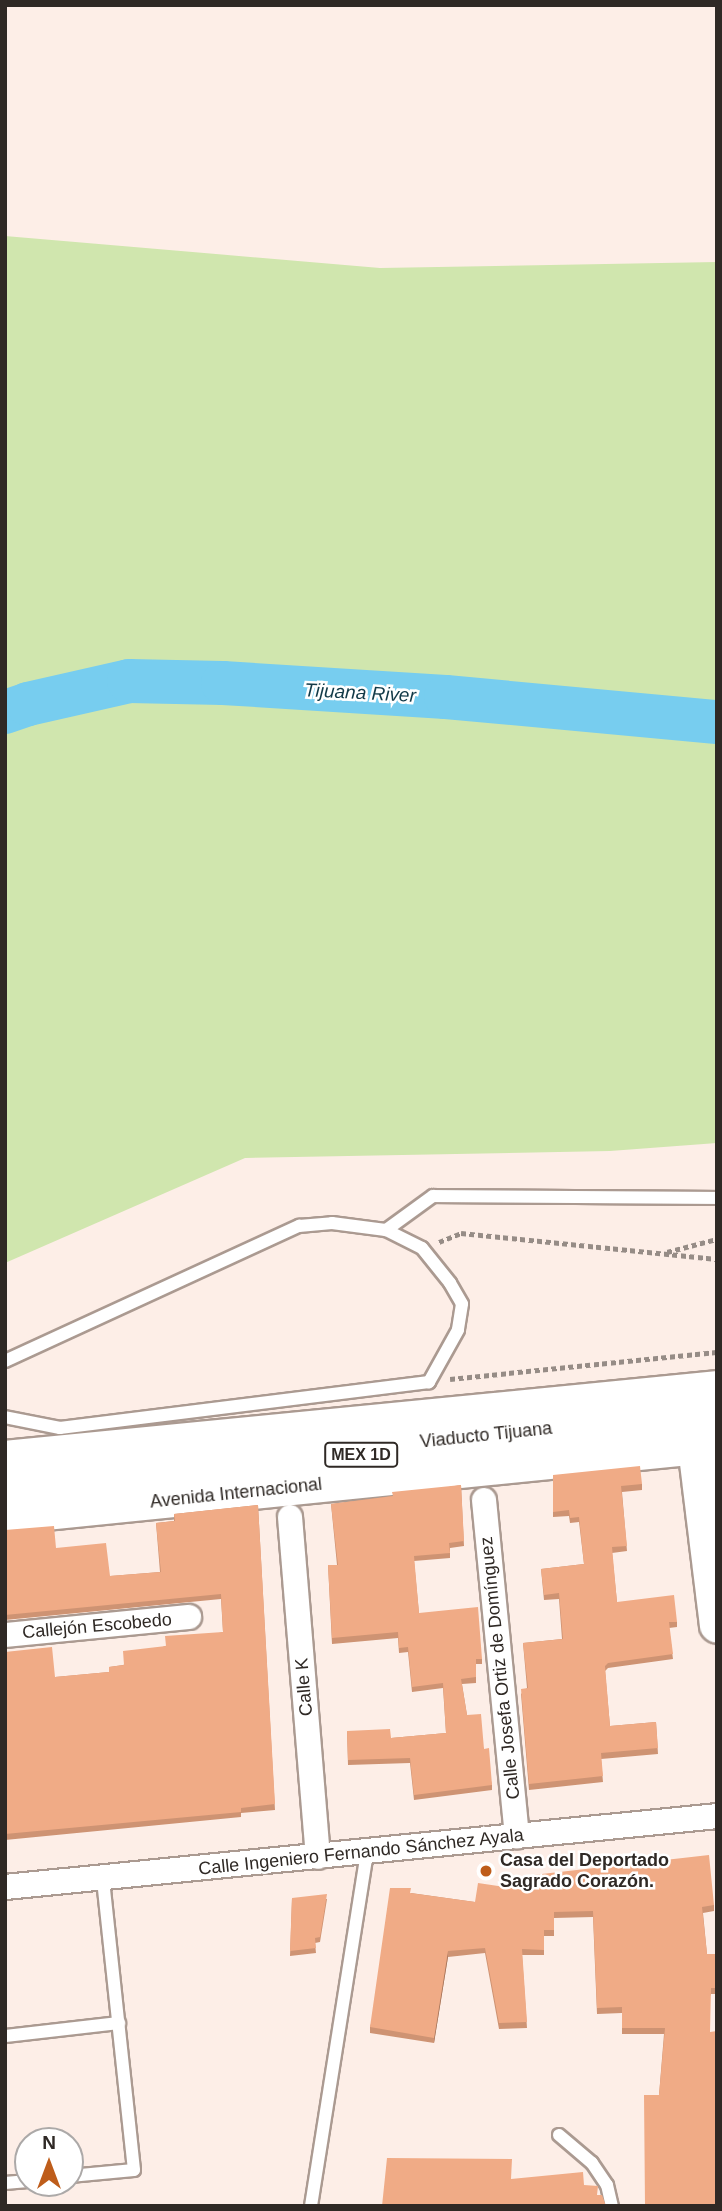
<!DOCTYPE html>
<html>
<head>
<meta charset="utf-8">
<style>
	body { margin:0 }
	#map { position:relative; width:722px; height:2211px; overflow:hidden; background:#fdeee7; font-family:Arial,sans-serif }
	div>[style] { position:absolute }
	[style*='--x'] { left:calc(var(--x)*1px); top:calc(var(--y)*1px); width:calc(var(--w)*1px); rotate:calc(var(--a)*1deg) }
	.green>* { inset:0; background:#d0e6ae }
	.river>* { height:44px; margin:-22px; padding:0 22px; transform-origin:22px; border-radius:22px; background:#77cdef }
	.path>* { height:4.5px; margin-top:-2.25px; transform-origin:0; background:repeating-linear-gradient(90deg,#968c86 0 5px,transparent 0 8.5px) }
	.roads { filter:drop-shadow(2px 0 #ab9a91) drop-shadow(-2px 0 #ab9a91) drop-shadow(0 2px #ab9a91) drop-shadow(0 -2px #ab9a91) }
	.lane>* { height:12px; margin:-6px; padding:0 6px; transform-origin:6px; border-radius:6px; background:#fff }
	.street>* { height:24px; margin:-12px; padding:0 12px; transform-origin:12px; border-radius:12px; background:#fff }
	.secondary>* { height:35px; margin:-17.5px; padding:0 17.5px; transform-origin:17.5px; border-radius:17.5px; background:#fff }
	.highway>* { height:38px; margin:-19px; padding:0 19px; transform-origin:19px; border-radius:19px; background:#fff }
	.wall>* { inset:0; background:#ce9373 }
	.shaded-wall>* { inset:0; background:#a8785e }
	.building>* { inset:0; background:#f0ab86 }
	.dots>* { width:19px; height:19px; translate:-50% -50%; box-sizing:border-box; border:4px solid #fff; border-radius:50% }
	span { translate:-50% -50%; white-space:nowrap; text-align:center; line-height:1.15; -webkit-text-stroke:5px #fff; paint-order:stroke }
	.shield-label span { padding:2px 5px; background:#fff; border:2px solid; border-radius:5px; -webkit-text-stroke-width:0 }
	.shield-label { font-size:16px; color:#2f2925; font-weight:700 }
	.street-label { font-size:18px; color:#2f2925 }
	.poi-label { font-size:18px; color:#2f2925; font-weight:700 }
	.left { translate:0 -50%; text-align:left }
	.water-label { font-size:19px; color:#123a48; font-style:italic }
	.frame { position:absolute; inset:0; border:7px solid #2f2925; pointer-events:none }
	.north { position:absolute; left:14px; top:2127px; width:70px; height:70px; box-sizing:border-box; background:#fff; border:2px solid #aca9a8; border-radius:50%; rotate:0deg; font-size:19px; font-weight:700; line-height:28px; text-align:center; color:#2f2925 }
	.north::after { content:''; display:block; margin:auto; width:24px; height:32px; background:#be5d1b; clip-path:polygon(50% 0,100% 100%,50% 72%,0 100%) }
</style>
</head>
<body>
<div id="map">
	<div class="green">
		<i style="clip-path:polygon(5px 236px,380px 268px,717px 262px,717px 1143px,610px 1151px,245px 1158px,5px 1263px)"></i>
	</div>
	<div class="river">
		<i style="--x:5;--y:712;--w:24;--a:-19"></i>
		<i style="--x:28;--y:704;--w:104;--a:-12.8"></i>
		<i style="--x:129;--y:681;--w:94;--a:1.2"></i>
		<i style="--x:223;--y:683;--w:223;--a:3.6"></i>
		<i style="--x:446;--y:697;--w:272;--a:5.3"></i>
	</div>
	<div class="path">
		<i style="--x:439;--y:1242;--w:24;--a:-22"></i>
		<i style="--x:461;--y:1233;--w:257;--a:5.8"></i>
		<i style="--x:667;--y:1252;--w:52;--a:-14.6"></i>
		<i style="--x:450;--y:1379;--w:268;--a:-5.8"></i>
	</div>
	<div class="roads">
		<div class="lane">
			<i style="--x:386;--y:1230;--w:58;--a:-35.9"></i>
			<i style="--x:433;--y:1196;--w:284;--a:0.4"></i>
			<i style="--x:5;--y:1361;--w:324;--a:-24.7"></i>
			<i style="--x:299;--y:1226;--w:33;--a:-5"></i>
			<i style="--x:332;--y:1223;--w:54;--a:7.4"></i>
			<i style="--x:386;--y:1230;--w:40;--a:26.6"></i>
			<i style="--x:422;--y:1248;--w:45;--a:51.3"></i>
			<i style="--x:450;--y:1283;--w:24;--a:60"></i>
			<i style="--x:462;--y:1304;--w:26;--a:99"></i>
			<i style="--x:458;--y:1330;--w:60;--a:119.1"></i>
			<i style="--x:429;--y:1382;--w:372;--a:172.9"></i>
			<i style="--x:60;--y:1428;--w:56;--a:-168.7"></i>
			<i style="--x:5;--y:2036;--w:115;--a:-6.5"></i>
			<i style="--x:559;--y:2135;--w:43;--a:40.3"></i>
			<i style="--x:592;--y:2163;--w:27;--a:56"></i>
			<i style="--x:607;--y:2185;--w:22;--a:77"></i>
			<i style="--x:70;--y:2176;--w:64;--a:-5.4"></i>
			<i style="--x:134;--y:2170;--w:294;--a:-96.1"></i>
			<i style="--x:5;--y:2183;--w:23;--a:-5"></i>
			<i style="--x:311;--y:2206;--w:358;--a:-81"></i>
		</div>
		<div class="street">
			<i style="--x:484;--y:1500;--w:338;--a:84.4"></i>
			<i style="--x:290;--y:1517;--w:341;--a:85.3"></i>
			<i style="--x:5;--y:1635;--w:185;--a:-5.6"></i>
			<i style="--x:5;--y:1887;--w:716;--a:-5.69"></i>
		</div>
		<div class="secondary">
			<i style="--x:695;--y:1446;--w:180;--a:83"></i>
			<i style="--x:5;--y:1516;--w:716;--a:-5.77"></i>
		</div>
		<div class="highway">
			<i style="--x:5;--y:1460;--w:715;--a:-5.61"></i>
			<i style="--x:5;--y:1491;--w:716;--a:-5.77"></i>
		</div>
	</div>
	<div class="wall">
		<i style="clip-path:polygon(553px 1475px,642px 1484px,642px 1490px,622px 1492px,627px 1551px,612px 1553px,617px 1602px,677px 1622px,677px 1627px,669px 1628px,673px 1659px,608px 1668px,605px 1671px,610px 1726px,656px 1722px,658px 1754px,601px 1759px,603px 1782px,529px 1790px,521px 1694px,527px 1688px,523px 1643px,562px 1639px,559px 1599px,544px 1600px,541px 1569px,584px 1564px,579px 1522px,570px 1523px,569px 1516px,553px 1517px)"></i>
		<i style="clip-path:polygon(461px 1485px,464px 1546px,450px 1548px,450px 1558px,414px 1561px,419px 1613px,482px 1659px,482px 1664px,476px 1664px,476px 1683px,462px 1684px,467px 1715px,484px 1749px,492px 1785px,492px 1790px,414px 1800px,410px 1763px,348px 1765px,347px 1731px,391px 1738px,446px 1733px,443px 1688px,412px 1692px,408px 1652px,399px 1653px,398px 1638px,332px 1644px,328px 1565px,337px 1565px,331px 1504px,393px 1496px)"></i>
		<i style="clip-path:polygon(258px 1505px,275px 1810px,241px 1813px,241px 1817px,5px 1840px,5px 1652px,55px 1677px,109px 1672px,109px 1667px,123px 1665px,165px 1646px,223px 1632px,221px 1599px,5px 1620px,5px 1530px,110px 1576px,160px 1572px,156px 1523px,174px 1521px,174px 1514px)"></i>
		<i style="clip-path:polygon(525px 1890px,714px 1905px,714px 1911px,703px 1913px,707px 1954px,717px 1954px,717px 1994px,711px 1994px,659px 2095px,664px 2034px,622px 2034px,622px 2013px,597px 2014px,593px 1917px,554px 1918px,554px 1936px,544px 1936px,544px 1955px,522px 1955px,527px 2028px,499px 2029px,485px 1953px,448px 1957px,434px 2043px,370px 2033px,370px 2027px,411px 1893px,475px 1902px)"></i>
		<i style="clip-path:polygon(292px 1898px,327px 1899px,320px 1942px,315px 1943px,316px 1953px,290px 1956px)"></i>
	</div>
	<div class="shaded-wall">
		<i style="clip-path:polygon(448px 1951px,448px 1957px,434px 2043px,434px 2038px)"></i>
	</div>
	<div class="building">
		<i style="clip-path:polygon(640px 1466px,642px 1484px,621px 1486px,627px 1546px,612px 1547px,617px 1602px,674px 1595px,677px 1622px,669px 1622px,673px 1654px,608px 1663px,605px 1666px,610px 1726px,656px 1722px,658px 1748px,601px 1753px,603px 1776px,529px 1784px,521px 1689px,528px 1688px,523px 1643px,563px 1639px,559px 1593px,544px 1595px,541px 1569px,584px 1564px,579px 1517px,570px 1518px,569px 1510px,553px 1512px,553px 1475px)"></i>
		<i style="clip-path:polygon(461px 1485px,464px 1541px,449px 1543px,450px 1553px,414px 1556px,419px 1613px,478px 1607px,482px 1659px,476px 1659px,476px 1677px,461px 1679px,467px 1715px,481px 1714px,484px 1749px,489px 1748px,492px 1785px,414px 1795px,410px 1758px,348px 1760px,347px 1731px,390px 1729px,391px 1738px,446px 1733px,443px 1683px,412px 1687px,408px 1647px,399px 1648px,398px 1632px,332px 1638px,328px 1565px,338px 1565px,331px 1504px,393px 1496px,392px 1492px)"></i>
		<i style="clip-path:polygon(258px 1505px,275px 1804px,241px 1808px,241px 1812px,5px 1834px,5px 1652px,52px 1647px,55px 1677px,109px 1672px,109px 1667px,124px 1665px,123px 1651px,166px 1646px,165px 1636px,223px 1632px,221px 1594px,5px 1615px,5px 1530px,54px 1526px,56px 1548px,106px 1543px,110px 1576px,161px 1572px,156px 1523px,175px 1521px,174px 1514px)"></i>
		<i style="clip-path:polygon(709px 1855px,714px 1905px,702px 1907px,707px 1954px,717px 1954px,717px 1988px,711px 1988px,710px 2032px,717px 2031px,717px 2206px,645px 2206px,644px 2095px,659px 2095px,665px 2028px,622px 2028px,622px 2007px,597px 2008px,593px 1911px,554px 1912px,554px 1930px,544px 1930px,544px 1950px,522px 1949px,527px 2022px,499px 2023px,485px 1948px,448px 1951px,434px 2038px,370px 2027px,390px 1888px,411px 1888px,410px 1893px,475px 1902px,478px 1883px,525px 1890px,524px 1876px)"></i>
		<i style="clip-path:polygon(327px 1894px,320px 1937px,315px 1938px,316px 1948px,290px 1951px,292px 1898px)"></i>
		<i style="clip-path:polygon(387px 2158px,512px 2159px,511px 2179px,583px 2172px,584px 2185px,598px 2186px,597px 2195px,602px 2195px,606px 2206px,382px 2206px)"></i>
	</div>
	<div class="dots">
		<i style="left:486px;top:1871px;background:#be5d1b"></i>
	</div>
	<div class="shield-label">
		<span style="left:361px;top:1455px">MEX 1D</span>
	</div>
	<div class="street-label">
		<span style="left:486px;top:1435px;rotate:-6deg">Viaducto Tijuana</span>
		<span style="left:236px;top:1493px;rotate:-6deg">Avenida Internacional</span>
		<span style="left:97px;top:1626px;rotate:-5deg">Callejón Escobedo</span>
		<span style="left:500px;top:1668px;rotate:-96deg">Calle Josefa Ortiz de Domínguez</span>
		<span style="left:304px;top:1687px;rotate:-95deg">Calle K</span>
		<span style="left:361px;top:1852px;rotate:-6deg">Calle Ingeniero Fernando Sánchez Ayala</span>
	</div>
	<div class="poi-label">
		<span class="left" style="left:500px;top:1871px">Casa del Deportado<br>Sagrado Corazón.</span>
	</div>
	<div class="water-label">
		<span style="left:360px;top:693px;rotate:3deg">Tijuana River</span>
	</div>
	<div class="frame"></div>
	<div class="north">N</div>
</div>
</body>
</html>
